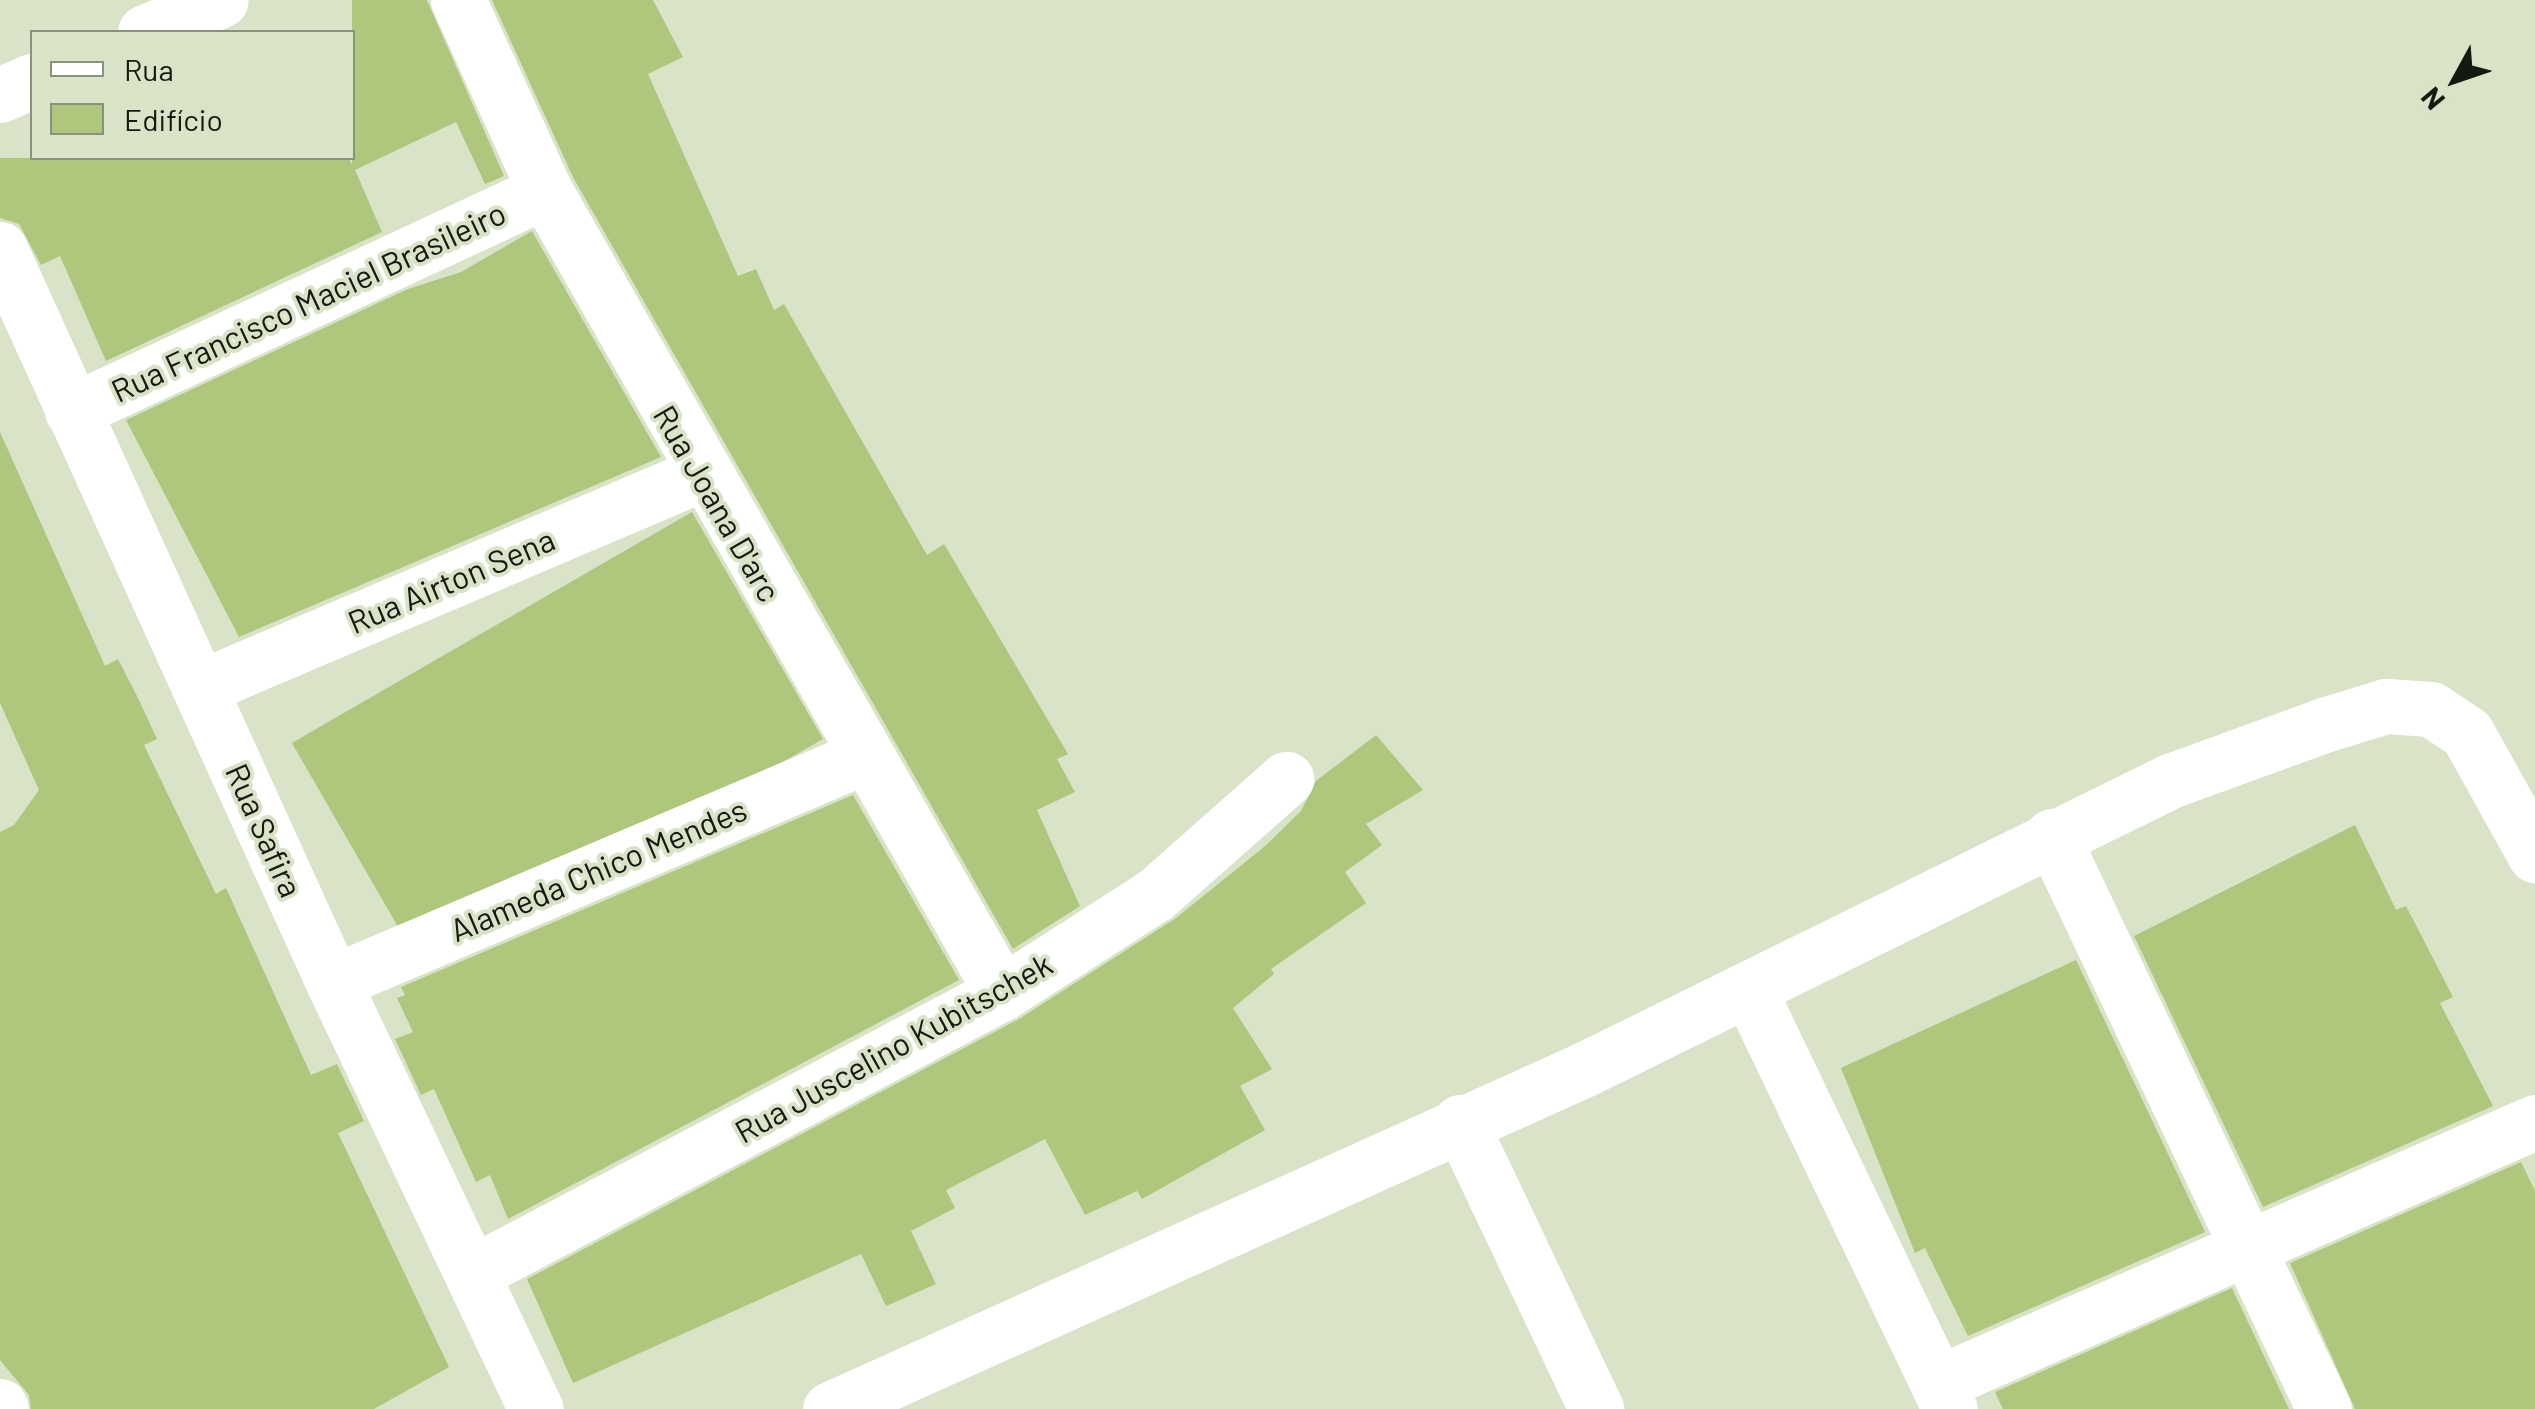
<!DOCTYPE html>
<html>
<head>
<meta charset="utf-8">
<style>
	body { margin:0 }
	#map { position:relative; width:2535px; height:1409px; overflow:hidden; background:#d8e3c7; font-family:Barlow,sans-serif }
	div>[style] { position:absolute }
	[style*='--x'] { left:calc(var(--x)*1px); top:calc(var(--y)*1px); width:calc(var(--w)*1px); rotate:calc(var(--a)*1deg) }
	.building>* { inset:0; background:#aec77d; transform-origin:0 0 }
	.minor>* { height:55px; margin:-27.5px; padding:0 27.5px; transform-origin:27.5px; border-radius:27.5px; background:#fff }
	span { translate:-50% -50%; white-space:nowrap; text-align:center; line-height:1.15; -webkit-text-stroke:8px #d8e3c7; paint-order:stroke }
	.street-label { font-size:32px; color:#15190f }
	.legend { position:absolute; left:30px; top:30px; width:325px; height:130px; box-sizing:border-box; background:#d8e3c7; border:2px solid #8a927d; margin:0; padding:12px 18px; list-style:none; font-size:30px; color:#15190f }
	.legend li { display:flex; align-items:center; gap:20px; height:50px }
	.legend b { width:50px; border:2px solid #8a927d }
	.north { position:absolute; left:2405px; top:30px; width:100px; height:100px; -webkit-text-stroke:8px #d8e3c7; paint-order:stroke; rotate:230deg; font-size:28px; font-weight:700; line-height:40px; text-align:center; color:#15190f }
	.north::after { content:''; display:block; margin:auto; width:35px; height:45px; background:#15190f; clip-path:polygon(50% 0,100% 100%,50% 72%,0 100%) }
</style>
</head>
<body>
<div id="map">
	<div class="building">
		<i style="clip-path:polygon(352px 0,427px 0,504px 176px,485px 184px,456px 122px,355px 170px,382px 232px,106px 361px,60px 256px,41px 265px,19px 224px,0 218px,0 158px,349px 158px,352px 165px)"></i>
		<i style="clip-path:polygon(492px 0,653px 0,683px 57px,648px 74px,738px 276px,756px 269px,774px 310px,784px 304px,927px 555px,944px 544px,1068px 754px,1057px 759px,1075px 792px,1037px 810px,1080px 906px,1013px 949px,573px 177px)"></i>
		<i style="clip-path:polygon(532px 231px,661px 457px,239px 637px,126px 420px,408px 289px,461px 272px)"></i>
		<i style="clip-path:polygon(0 432px,105px 666px,118px 659px,139px 700px,157px 739px,144px 745px,216px 894px,226px 888px,311px 1075px,337px 1064px,364px 1121px,338px 1133px,449px 1367px,374px 1409px,31px 1409px,29px 1395px,0 1360px,0 832px,14px 825px,39px 790px,0 703px)"></i>
		<i style="left:692px;top:512px;width:262px;height:462px;rotate:60deg"></i>
		<i style="clip-path:polygon(1376px 735px,1423px 790px,1366px 824px,1382px 845px,1345px 872px,1366px 903px,1271px 969px,1274px 974px,1233px 1008px,1272px 1069px,1240px 1086px,1265px 1130px,1142px 1199px,1137px 1191px,1085px 1215px,1045px 1139px,946px 1190px,955px 1208px,911px 1231px,936px 1284px,886px 1306px,861px 1254px,573px 1383px,527px 1279px,1019px 1019px,1176px 918px,1264px 847px,1301px 811px,1316px 781px)"></i>
		<i style="clip-path:polygon(853px 795px,959px 980px,508px 1219px,490px 1175px,476px 1182px,434px 1089px,421px 1095px,395px 1039px,413px 1032px,397px 998px,405px 995px,401px 987px)"></i>
		<i style="clip-path:polygon(2355px 825px,2396px 910px,2406px 906px,2453px 997px,2440px 1003px,2493px 1106px,2263px 1207px,2134px 936px)"></i>
		<i style="clip-path:polygon(2076px 960px,2205px 1232px,1968px 1336px,1925px 1248px,1915px 1253px,1841px 1068px)"></i>
		<i style="clip-path:polygon(2521px 1162px,2535px 1191px,2535px 1409px,2355px 1409px,2290px 1263px)"></i>
		<i style="clip-path:polygon(2232px 1288px,2289px 1409px,2003px 1409px,1995px 1392px)"></i>
	</div>
	<div class="minor">
		<i style="--x:458;--y:0;--w:210;--a:65.5"></i>
		<i style="--x:545;--y:191;--w:923;--a:60.32"></i>
		<i style="--x:145;--y:32;--w:82;--a:-22.8"></i>
		<i style="--x:0;--y:95;--w:35;--a:-24"></i>
		<i style="--x:0;--y:249;--w:805;--a:65.57"></i>
		<i style="--x:333;--y:982;--w:473;--a:64.6"></i>
		<i style="--x:72;--y:411;--w:522;--a:-24.94"></i>
		<i style="--x:201;--y:687;--w:543;--a:-23.07"></i>
		<i style="--x:2052;--y:836;--w:634;--a:64.61"></i>
		<i style="--x:333;--y:982;--w:576;--a:-23"></i>
		<i style="--x:1749;--y:990;--w:465;--a:64.4"></i>
		<i style="--x:1460;--y:1122;--w:318;--a:64.6"></i>
		<i style="--x:472;--y:1273;--w:599;--a:-27.85"></i>
		<i style="--x:1002;--y:993;--w:183;--a:-32.7"></i>
		<i style="--x:1156;--y:894;--w:174;--a:-41.5"></i>
		<i style="--x:1938;--y:1383;--w:652;--a:-23.61"></i>
		<i style="--x:0;--y:1406;--w:3;--a:72"></i>
		<i style="--x:830;--y:1409;--w:828;--a:-24.24"></i>
		<i style="--x:1585;--y:1069;--w:652;--a:-26.21"></i>
		<i style="--x:2170;--y:781;--w:167;--a:-20"></i>
		<i style="--x:2327;--y:724;--w:62;--a:-17"></i>
		<i style="--x:2386;--y:706;--w:45;--a:3.8"></i>
		<i style="--x:2431;--y:709;--w:43;--a:33.7"></i>
		<i style="--x:2467;--y:733;--w:140;--a:60.9"></i>
	</div>
	<div class="street-label">
		<span style="left:308px;top:301px;rotate:-25deg">Rua Francisco Maciel Brasileiro</span>
		<span style="left:718px;top:503px;rotate:60deg">Rua Joana D'arc</span>
		<span style="left:451px;top:580px;rotate:-23deg">Rua Airton Sena</span>
		<span style="left:265px;top:830px;rotate:66deg">Rua Safira</span>
		<span style="left:598px;top:869px;rotate:-23deg">Alameda Chico Mendes</span>
		<span style="left:893px;top:1047px;rotate:-29deg">Rua Juscelino Kubitschek</span>
	</div>
	<ul class="legend">
	<li><b style="height:12px;background:#fff"></b>Rua</li>
	<li><b style="height:28px;background:#aec77d"></b>Edifício</li>
	</ul>
	<div class="north">N</div>
</div>
</body>
</html>
